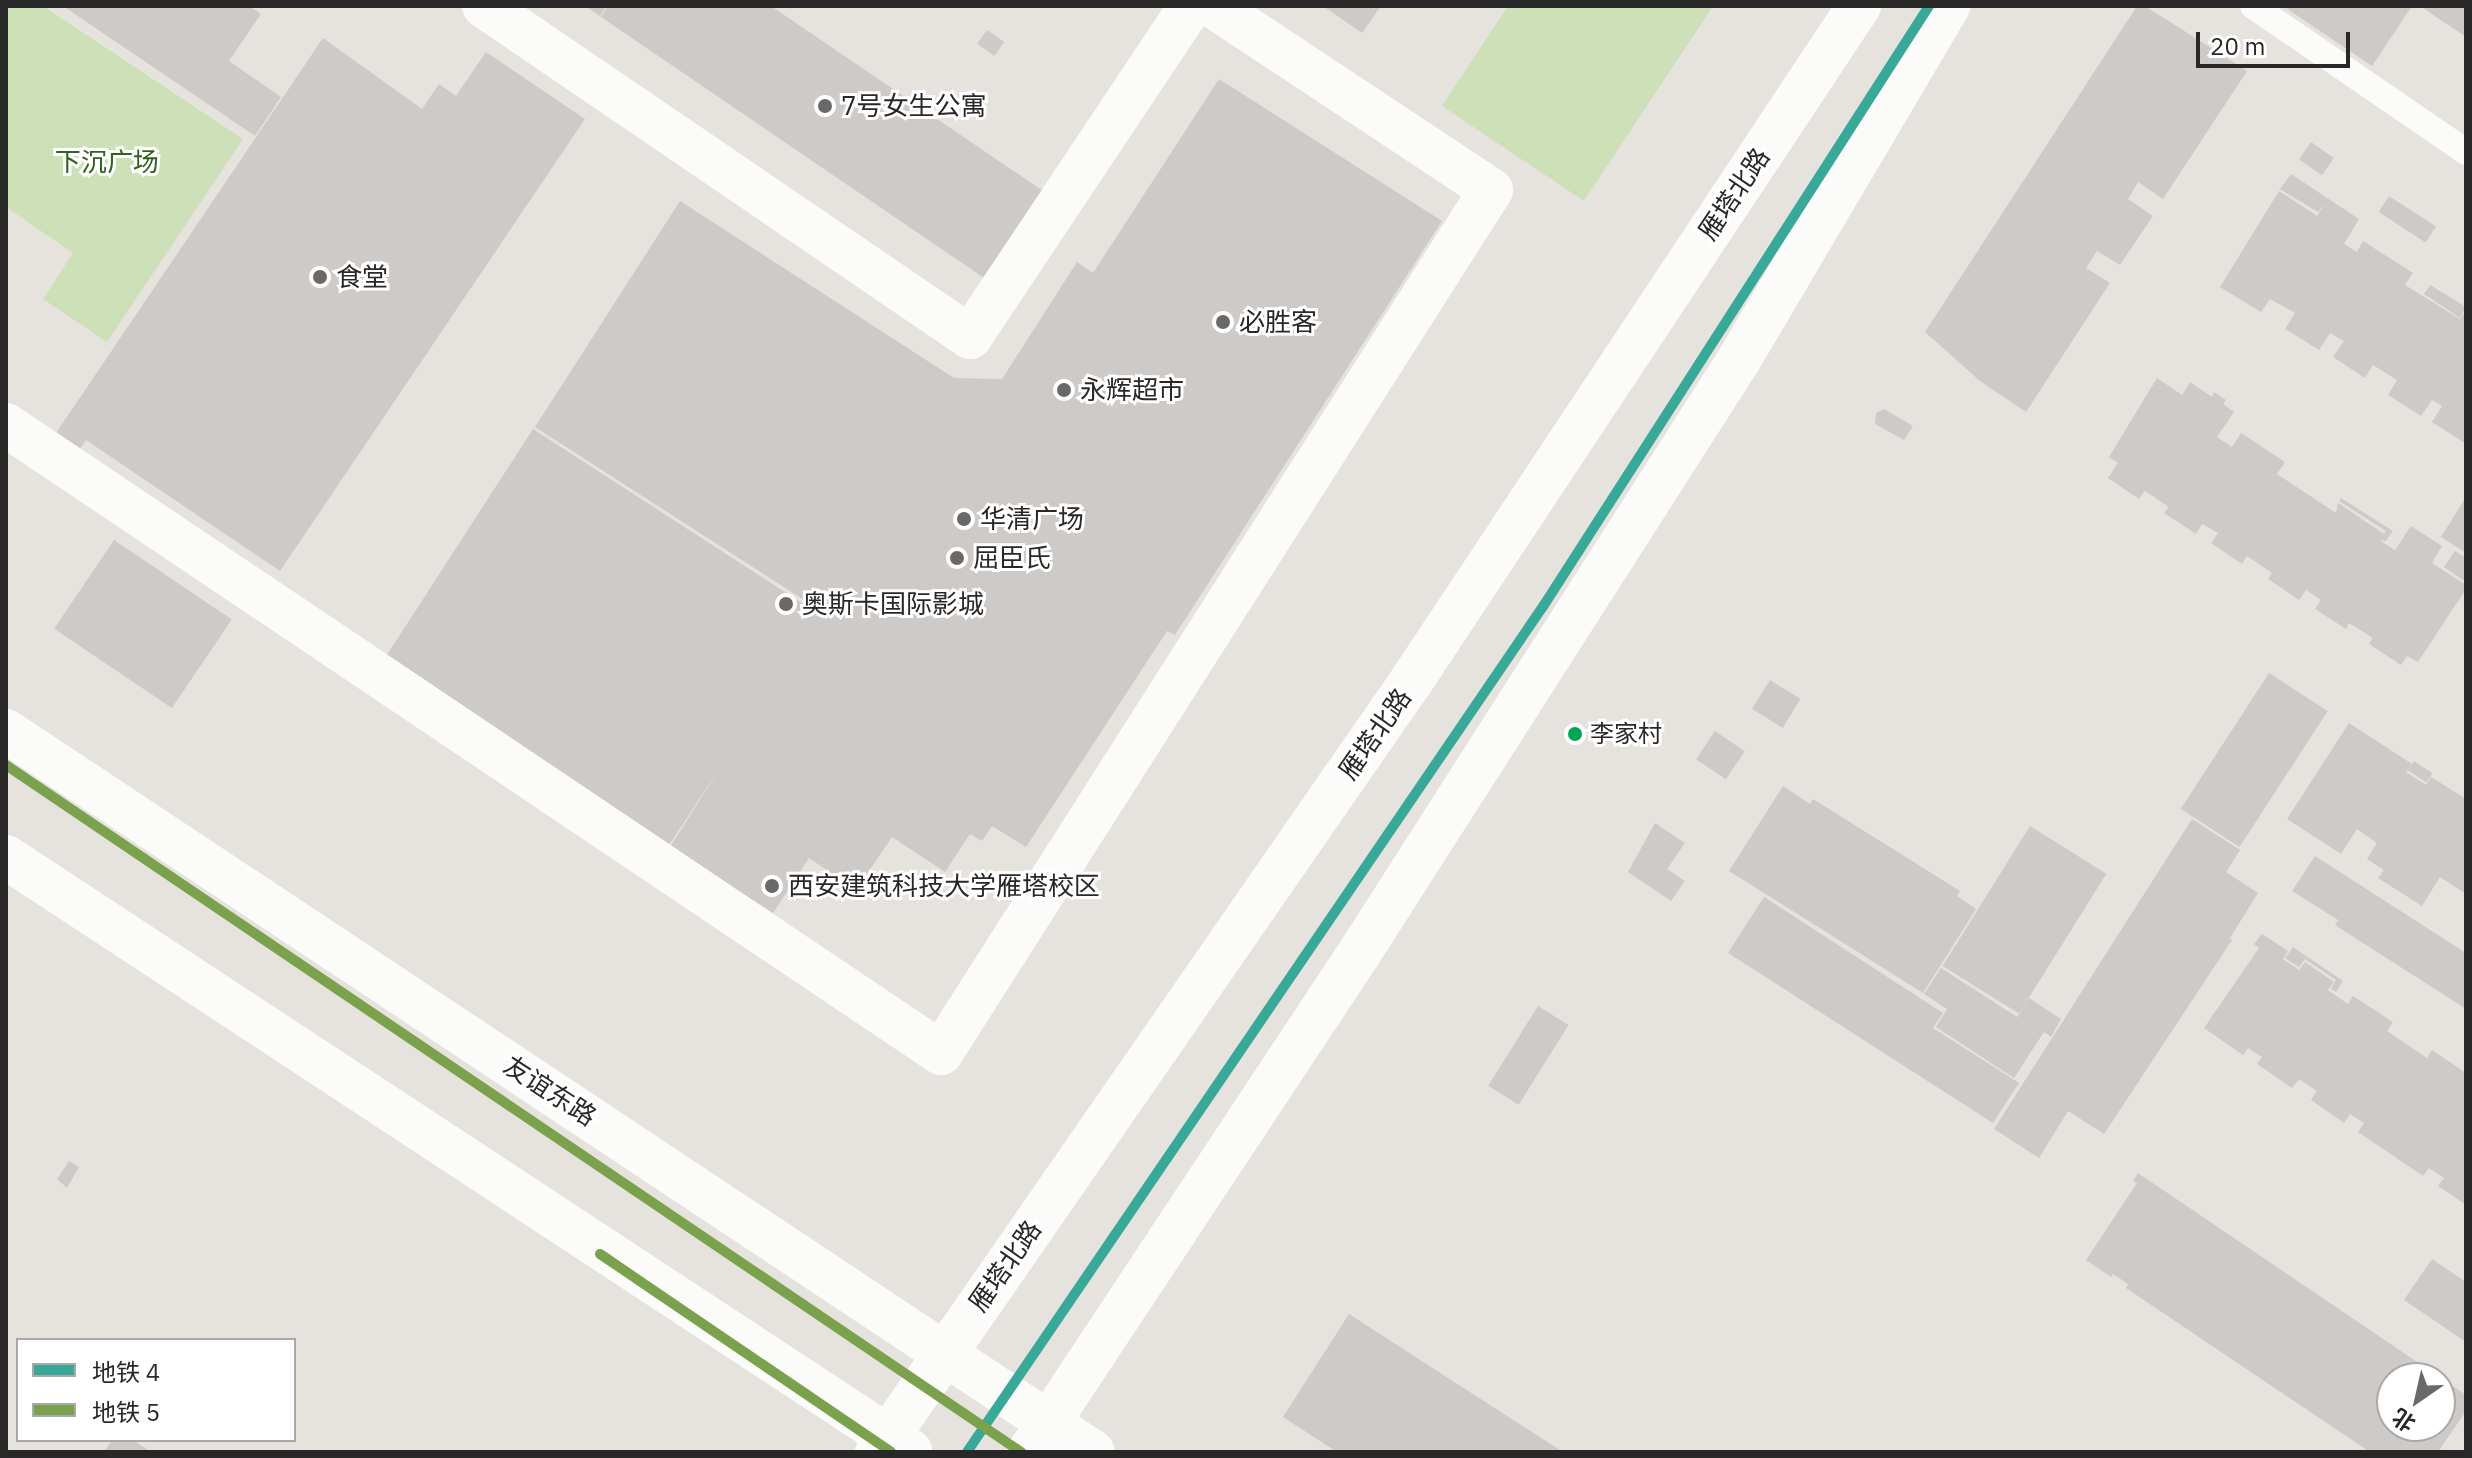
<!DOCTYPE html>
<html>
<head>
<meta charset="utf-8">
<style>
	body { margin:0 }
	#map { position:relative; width:2472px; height:1458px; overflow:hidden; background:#e6e2de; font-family:"IBM Plex Sans","Noto Sans SC",sans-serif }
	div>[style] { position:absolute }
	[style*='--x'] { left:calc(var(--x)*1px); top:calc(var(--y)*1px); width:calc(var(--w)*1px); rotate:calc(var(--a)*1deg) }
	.green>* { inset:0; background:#cde0b8 }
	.building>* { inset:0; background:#cdcac8; transform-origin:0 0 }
	.lane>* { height:26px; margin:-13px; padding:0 13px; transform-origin:13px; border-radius:13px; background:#fbfbfa }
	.street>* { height:44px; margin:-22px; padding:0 22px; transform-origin:22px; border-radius:22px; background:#fbfbfa }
	.secondary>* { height:44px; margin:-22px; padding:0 22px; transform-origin:22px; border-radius:22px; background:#fbfbfa }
	.metro-1>* { height:10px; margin:-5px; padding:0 5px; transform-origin:5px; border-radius:5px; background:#38a998 }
	.metro-2>* { height:10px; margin:-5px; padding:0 5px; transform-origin:5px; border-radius:5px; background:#7aa24c }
	.dots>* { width:22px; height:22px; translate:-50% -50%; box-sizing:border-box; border:4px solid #fff; border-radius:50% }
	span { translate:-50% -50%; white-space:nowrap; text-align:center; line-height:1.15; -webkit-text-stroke:6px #fff; paint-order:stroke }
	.bus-label { font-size:24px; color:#282828 }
	.left { translate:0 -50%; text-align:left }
	.poi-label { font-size:26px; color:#282828 }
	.park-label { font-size:26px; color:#32611d }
	.street-label { font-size:26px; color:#282828 }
	.frame { position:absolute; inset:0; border:8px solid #282828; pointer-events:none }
	.legend { position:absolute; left:16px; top:1338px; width:280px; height:104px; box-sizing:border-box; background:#fff; border:2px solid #a9a9a9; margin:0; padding:10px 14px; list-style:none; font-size:24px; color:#282828 }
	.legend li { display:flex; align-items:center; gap:16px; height:40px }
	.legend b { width:40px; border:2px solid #a9a9a9 }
	.north { position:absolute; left:2376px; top:1362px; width:80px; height:80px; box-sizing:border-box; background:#fff; border:2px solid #a9a9a9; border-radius:50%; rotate:214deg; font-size:22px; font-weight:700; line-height:32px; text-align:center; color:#282828 }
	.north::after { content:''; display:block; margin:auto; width:28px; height:36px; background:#6a6968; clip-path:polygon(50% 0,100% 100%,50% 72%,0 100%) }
	.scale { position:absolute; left:2196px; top:32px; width:154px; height:36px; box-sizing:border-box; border:4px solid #282828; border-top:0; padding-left:10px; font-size:24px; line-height:28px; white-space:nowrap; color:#282828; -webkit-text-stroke:6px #fff; paint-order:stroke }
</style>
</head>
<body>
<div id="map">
	<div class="green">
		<i style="clip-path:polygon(6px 6px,43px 6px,243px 139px,107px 342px,43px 299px,73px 253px,6px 207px)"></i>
		<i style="clip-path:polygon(1508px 6px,1713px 6px,1584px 201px,1442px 106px)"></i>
	</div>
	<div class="building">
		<i style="clip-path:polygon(63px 6px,249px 6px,261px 14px,229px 61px,281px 97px,255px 136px)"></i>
		<i style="clip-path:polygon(585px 6px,607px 6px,600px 16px)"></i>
		<i style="clip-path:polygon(608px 6px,771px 6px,1049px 195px,990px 282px,601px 17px)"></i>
		<i style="clip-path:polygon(1323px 6px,1381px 6px,1362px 33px)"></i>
		<i style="clip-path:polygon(2137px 6px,2145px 6px,2247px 71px,2163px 199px,2138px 182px,2128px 199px,2153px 216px,2120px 265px,2097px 251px,2086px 268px,2110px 283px,2026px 412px,1980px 381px,1925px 332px)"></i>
		<i style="clip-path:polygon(2283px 6px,2412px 6px,2372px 66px)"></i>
		<i style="clip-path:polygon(2420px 6px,2466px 6px,2466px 37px)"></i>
		<i style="left:987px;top:30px;width:21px;height:17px;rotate:35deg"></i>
		<i style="clip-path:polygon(323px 38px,422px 109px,439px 84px,456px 96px,486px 52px,585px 119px,280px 571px,86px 440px,78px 452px,54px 436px)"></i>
		<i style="clip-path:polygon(1219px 79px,1442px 221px,1175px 635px,1167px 631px,1026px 847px,992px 826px,982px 841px,970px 834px,945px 872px,892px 837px,856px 890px,809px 858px,773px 913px,670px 847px,722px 765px,669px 845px,383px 661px,533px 429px,819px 614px,821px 611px,535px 427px,680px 201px,954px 378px,1002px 379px,1077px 262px,1093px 273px)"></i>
		<i style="left:2311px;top:142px;width:28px;height:21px;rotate:35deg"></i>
		<i style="clip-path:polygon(2291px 174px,2359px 219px,2344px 244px,2357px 252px,2363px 241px,2413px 273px,2405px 285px,2460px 319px,2466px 310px,2466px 444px,2432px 422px,2442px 406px,2432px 400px,2421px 416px,2388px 395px,2397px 380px,2373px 365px,2365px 378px,2333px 357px,2344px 341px,2330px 333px,2319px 350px,2285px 329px,2295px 313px,2270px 299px,2261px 312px,2220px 287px,2279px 191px,2317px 216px,2325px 203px,2318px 212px,2280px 189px)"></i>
		<i style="left:2389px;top:196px;width:56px;height:19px;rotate:33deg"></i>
		<i style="clip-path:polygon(2430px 285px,2466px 307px,2460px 318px,2424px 294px)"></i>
		<i style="clip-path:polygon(2157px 378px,2182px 395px,2190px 382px,2212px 397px,2214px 392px,2226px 400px,2223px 404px,2234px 412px,2217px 437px,2232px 447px,2241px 433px,2285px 462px,2277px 474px,2336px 513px,2338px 503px,2384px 534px,2386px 531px,2339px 501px,2341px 498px,2393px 531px,2386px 541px,2379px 540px,2395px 550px,2411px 526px,2442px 546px,2432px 563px,2466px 585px,2466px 589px,2418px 662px,2407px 656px,2401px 665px,2369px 644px,2373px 638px,2349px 623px,2346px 629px,2315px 609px,2321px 600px,2306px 590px,2299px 600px,2268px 579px,2272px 573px,2247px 556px,2242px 564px,2211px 543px,2218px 533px,2202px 524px,2196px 534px,2164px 513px,2169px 507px,2145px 491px,2139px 499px,2108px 478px,2118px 463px,2109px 457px)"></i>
		<i style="clip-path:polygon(1884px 409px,1913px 426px,1904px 440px,1875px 424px,1876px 413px)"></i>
		<i style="clip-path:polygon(2466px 497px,2466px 553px,2441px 537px)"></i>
		<i style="left:114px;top:540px;width:142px;height:107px;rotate:34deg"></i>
		<i style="clip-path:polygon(2455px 551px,2466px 558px,2466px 582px,2444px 567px)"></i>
		<i style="left:2269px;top:673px;width:70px;height:162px;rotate:33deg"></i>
		<i style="left:1770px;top:680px;width:36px;height:34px;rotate:32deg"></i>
		<i style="clip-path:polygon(2349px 723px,2412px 764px,2406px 772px,2426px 785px,2431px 777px,2466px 799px,2466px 894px,2440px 877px,2422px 906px,2378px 878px,2384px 870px,2367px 859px,2377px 843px,2357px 829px,2341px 854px,2287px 819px)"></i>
		<i style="left:1715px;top:731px;width:36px;height:34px;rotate:34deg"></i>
		<i style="left:2414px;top:761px;width:22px;height:11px;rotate:34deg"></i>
		<i style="clip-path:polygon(1783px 786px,1810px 804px,1813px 799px,1960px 891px,1957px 896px,1976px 909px,1923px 993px,1729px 871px)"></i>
		<i style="clip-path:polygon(2192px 819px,2240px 850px,2226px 872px,2258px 893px,2230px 938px,2232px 940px,2104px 1134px,2068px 1111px,2039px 1158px,1994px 1129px)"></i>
		<i style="clip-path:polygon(1655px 823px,1685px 843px,1667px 869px,1685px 881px,1671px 901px,1628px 872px)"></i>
		<i style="left:2030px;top:826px;width:90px;height:165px;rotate:32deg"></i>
		<i style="clip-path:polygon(2315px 856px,2466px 953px,2466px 1009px,2335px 925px,2338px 920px,2292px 891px)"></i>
		<i style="clip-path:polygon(1764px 897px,1943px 1013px,1933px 1028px,2019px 1083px,1993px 1123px,1728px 953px)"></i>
		<i style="clip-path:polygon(2262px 934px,2288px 951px,2283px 959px,2299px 970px,2305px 962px,2334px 982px,2328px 990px,2348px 1004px,2353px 996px,2393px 1022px,2387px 1031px,2427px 1058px,2432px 1050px,2466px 1073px,2466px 1205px,2438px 1186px,2444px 1178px,2429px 1168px,2423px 1176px,2358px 1132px,2364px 1123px,2350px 1114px,2344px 1123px,2311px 1100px,2317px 1091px,2299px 1079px,2292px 1088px,2257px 1064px,2262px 1057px,2248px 1048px,2243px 1055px,2204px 1028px,2259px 948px,2254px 944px)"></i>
		<i style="clip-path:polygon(2293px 947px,2343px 981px,2336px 992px,2331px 989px,2336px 980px,2305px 959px,2299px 967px,2285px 958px)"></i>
		<i style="clip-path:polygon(1941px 968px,2017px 1017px,2029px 998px,2061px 1019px,2051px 1037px,2044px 1032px,2014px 1078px,1936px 1027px,1947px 1009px,1924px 994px)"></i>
		<i style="left:1538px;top:1006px;width:36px;height:94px;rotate:32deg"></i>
		<i style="clip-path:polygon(69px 1161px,79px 1167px,67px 1188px,57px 1179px)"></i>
		<i style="clip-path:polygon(evenodd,2138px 1173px,2466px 1395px,2466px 1411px,2438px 1452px,2370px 1452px,2126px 1288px,2128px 1284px,2113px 1274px,2111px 1277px,2086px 1260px,2137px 1183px,2133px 1181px,2138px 1173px,2392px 1378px,2440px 1378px,2440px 1426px,2392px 1426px,2392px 1378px)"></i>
		<i style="clip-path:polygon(2432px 1259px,2466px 1282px,2466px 1342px,2404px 1300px)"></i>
		<i style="clip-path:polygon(1349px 1314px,1563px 1452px,1337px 1452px,1283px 1417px)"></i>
		<i style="clip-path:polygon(112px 1440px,133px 1440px,151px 1452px,104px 1452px)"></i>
	</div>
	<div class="lane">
		<i style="--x:2253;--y:6;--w:258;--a:34.4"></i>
	</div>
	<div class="street">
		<i style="--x:484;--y:6;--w:588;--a:34.26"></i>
		<i style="--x:970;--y:337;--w:398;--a:-56.3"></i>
		<i style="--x:6;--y:425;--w:1126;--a:33.89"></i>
		<i style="--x:941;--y:1053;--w:1023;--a:-57.49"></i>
		<i style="--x:1491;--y:190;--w:333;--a:-146.5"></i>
	</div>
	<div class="secondary">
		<i style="--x:6;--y:731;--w:1304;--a:33.56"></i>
		<i style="--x:6;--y:857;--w:1082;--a:33.31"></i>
		<i style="--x:877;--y:1452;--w:939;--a:-55.28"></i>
		<i style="--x:1412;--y:680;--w:809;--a:-56.45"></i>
		<i style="--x:1029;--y:1452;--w:600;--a:-56.5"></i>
		<i style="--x:1360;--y:952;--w:705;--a:-57.39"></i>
		<i style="--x:1740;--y:358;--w:409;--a:-59.4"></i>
	</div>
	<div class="metro-1">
		<i style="--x:967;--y:1452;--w:1025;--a:-55.74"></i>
		<i style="--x:1544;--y:605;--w:712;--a:-57.27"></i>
	</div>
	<div class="metro-2">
		<i style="--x:6;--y:765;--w:1226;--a:34.09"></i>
		<i style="--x:600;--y:1254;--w:352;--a:34.2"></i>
	</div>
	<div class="dots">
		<i style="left:825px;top:106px;background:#6a6968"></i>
		<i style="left:320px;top:277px;background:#6a6968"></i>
		<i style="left:1223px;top:322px;background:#6a6968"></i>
		<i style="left:1064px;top:390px;background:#6a6968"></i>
		<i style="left:964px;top:519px;background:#6a6968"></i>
		<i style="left:957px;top:558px;background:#6a6968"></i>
		<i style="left:786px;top:604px;background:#6a6968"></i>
		<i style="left:1575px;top:734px;background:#00a651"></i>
		<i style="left:772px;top:886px;background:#6a6968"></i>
	</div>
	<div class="bus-label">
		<span class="left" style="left:1590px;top:734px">李家村</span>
	</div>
	<div class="poi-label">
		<span class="left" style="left:841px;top:106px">7号女生公寓</span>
		<span class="left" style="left:336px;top:277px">食堂</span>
		<span class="left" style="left:1239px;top:322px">必胜客</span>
		<span class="left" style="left:1080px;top:390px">永辉超市</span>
		<span class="left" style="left:980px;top:519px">华清广场</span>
		<span class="left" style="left:973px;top:558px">屈臣氏</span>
		<span class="left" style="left:802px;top:604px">奥斯卡国际影城</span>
		<span class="left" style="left:788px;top:886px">西安建筑科技大学雁塔校区</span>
	</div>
	<div class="park-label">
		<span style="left:107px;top:162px">下沉广场</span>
	</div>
	<div class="street-label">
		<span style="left:1734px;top:194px;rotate:-56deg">雁塔北路</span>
		<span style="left:1375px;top:734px;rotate:-55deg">雁塔北路</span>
		<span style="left:550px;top:1091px;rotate:33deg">友谊东路</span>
		<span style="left:1005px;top:1266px;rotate:-55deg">雁塔北路</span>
	</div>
	<div class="frame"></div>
	<ul class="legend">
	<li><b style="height:10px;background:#38a998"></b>地铁 4</li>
	<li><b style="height:10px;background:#7aa24c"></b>地铁 5</li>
	</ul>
	<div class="north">北</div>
	<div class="scale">20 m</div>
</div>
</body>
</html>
